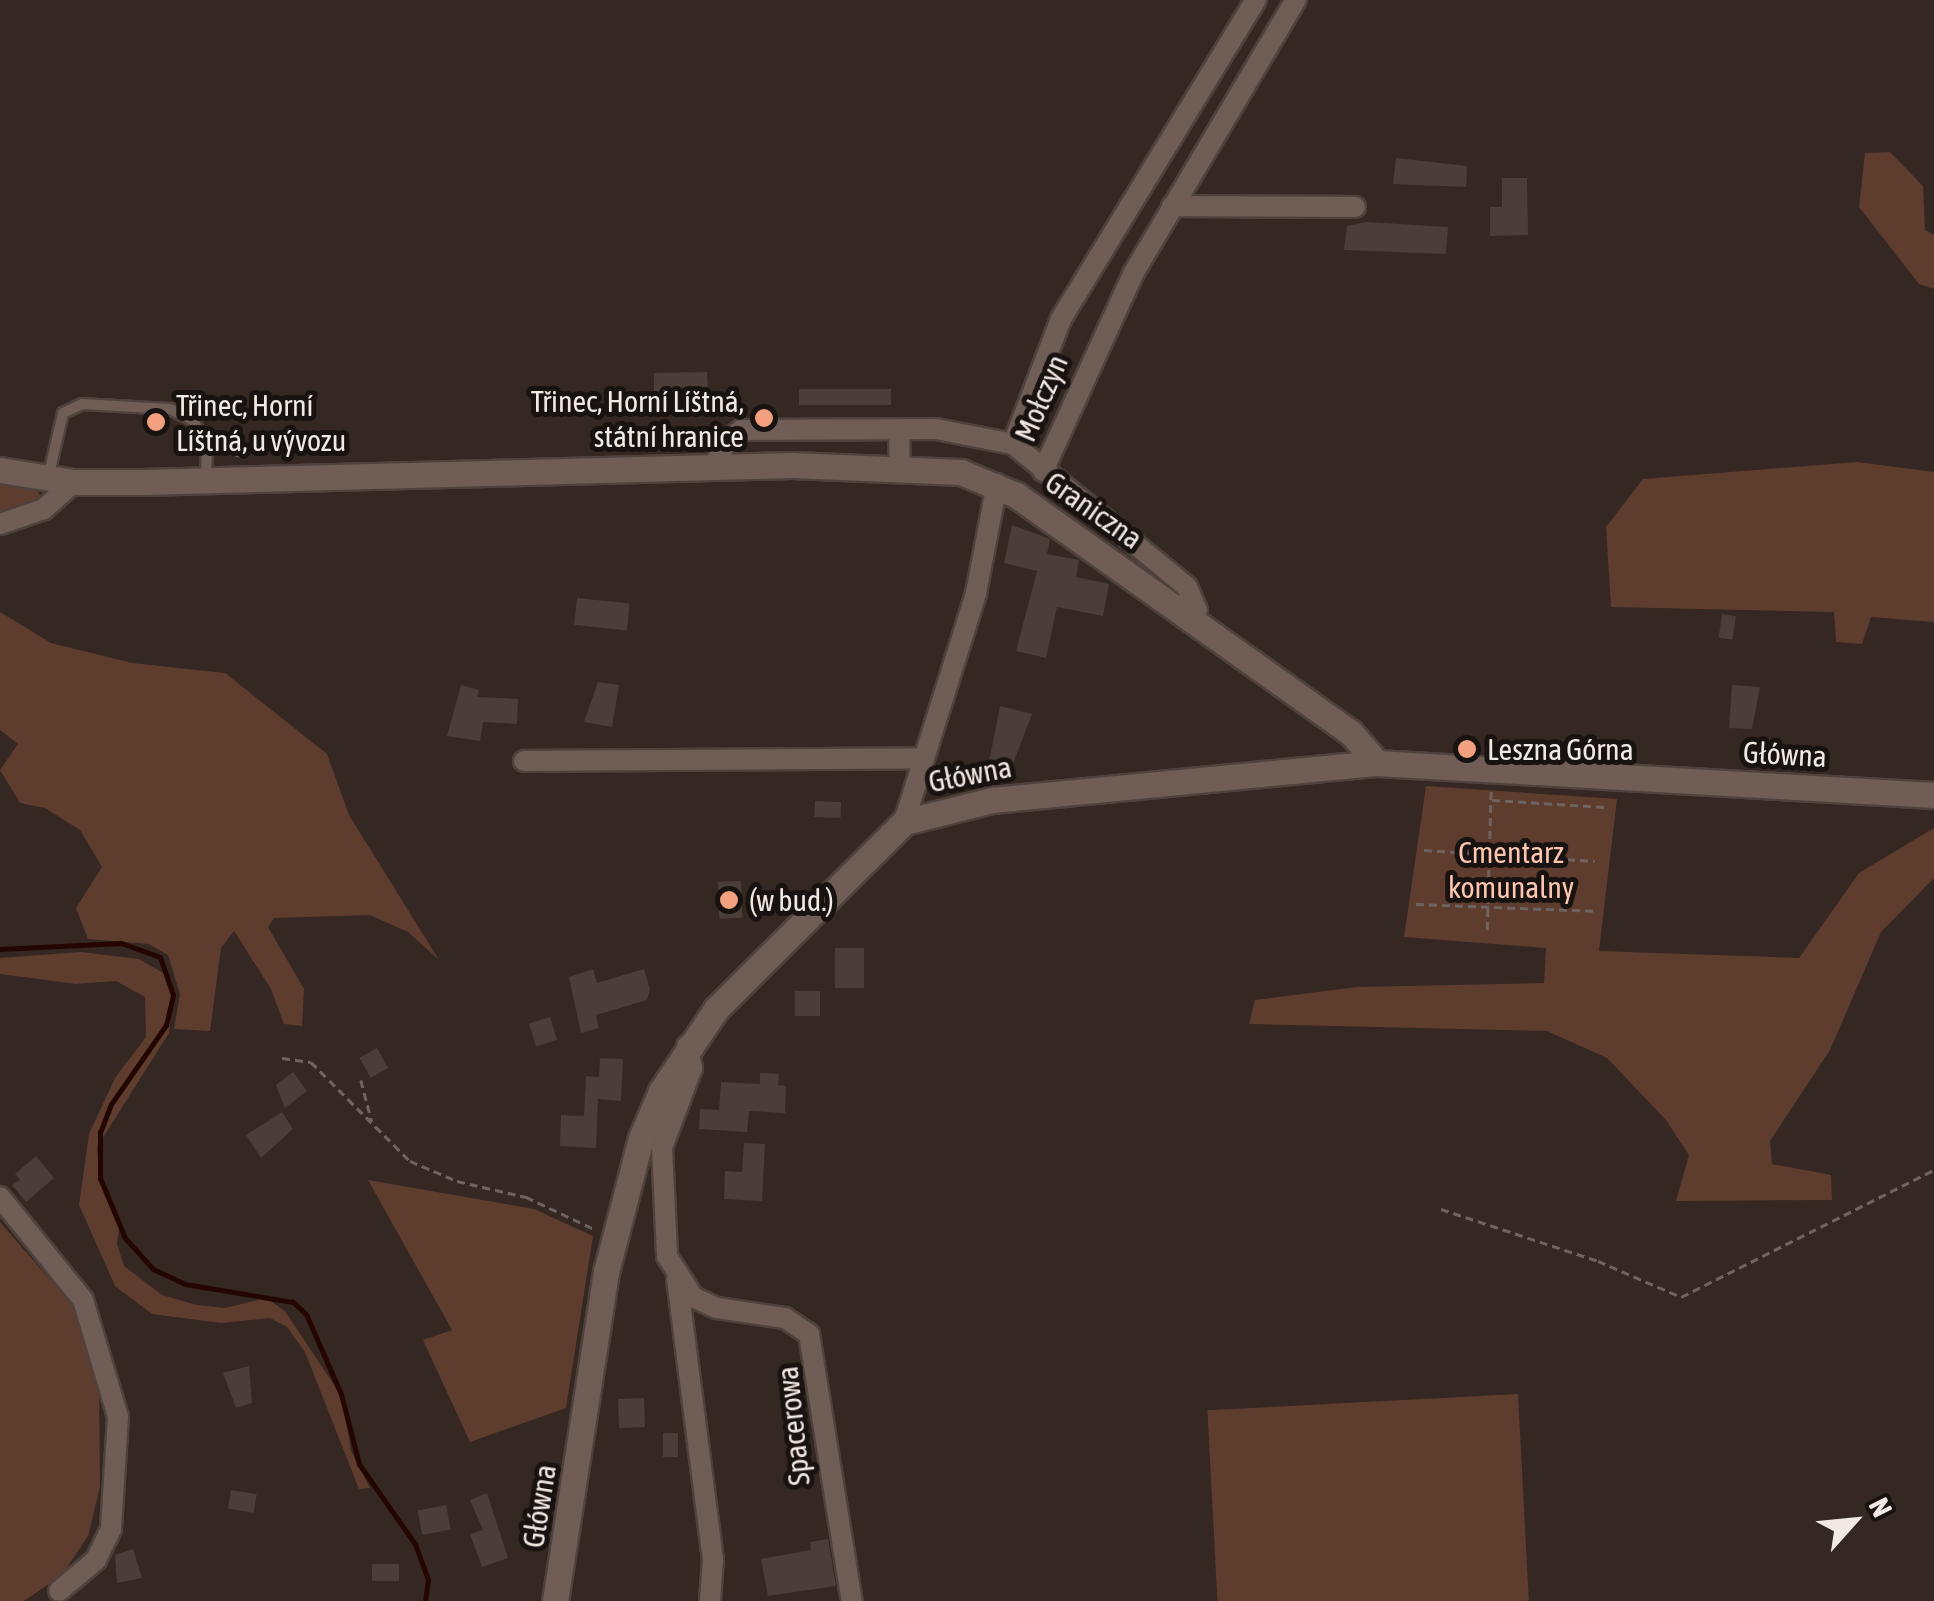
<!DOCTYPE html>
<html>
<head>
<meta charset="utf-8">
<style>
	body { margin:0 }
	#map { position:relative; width:1934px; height:1601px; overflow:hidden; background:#352722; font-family:"Asap Condensed",sans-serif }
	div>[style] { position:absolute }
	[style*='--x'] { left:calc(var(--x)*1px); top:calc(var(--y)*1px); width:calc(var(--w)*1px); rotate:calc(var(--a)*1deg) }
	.green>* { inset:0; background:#5e3d2f; transform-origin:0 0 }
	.stream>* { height:5px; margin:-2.5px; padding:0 2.5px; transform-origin:2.5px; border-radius:2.5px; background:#240600 }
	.building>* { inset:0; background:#4b3d37; transform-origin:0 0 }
	.path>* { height:2.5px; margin-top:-1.25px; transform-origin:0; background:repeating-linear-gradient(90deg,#70635f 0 8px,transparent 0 13px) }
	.roads { filter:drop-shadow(2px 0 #4f423d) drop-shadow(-2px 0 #4f423d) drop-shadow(0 2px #4f423d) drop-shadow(0 -2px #4f423d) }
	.service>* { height:10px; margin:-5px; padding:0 5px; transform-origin:5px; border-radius:5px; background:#6f5d56 }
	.minor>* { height:20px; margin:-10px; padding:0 10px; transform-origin:10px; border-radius:10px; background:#6f5d56 }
	.tertiary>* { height:25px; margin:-12.5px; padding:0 12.5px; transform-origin:12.5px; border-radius:12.5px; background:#6f5d56 }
	.dots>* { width:28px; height:28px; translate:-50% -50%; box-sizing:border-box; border:5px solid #181210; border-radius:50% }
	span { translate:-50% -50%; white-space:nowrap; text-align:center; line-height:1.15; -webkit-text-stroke:10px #181210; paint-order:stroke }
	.street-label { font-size:30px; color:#f2e9e5 }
	.poi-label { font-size:30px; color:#f2e9e5 }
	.right { translate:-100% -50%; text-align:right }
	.left { translate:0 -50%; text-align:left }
	.park-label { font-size:30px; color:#fdc6b0 }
	.north { position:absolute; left:1804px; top:1471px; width:100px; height:100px; -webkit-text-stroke:8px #181210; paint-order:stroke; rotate:63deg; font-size:28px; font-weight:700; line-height:40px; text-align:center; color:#f2e9e5 }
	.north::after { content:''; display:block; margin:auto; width:35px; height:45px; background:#f2e9e5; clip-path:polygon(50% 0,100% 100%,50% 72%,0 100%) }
</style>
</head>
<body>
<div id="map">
	<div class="green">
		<i style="clip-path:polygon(1890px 152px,1923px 186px,1925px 230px,1934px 235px,1934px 289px,1919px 284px,1859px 207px,1865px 153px)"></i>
		<i style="clip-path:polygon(1857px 462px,1934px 472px,1934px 622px,1871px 617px,1862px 644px,1836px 642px,1834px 612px,1611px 607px,1606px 527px,1643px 479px)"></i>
		<i style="clip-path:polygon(0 482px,35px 488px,41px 496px,36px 505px,0 519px)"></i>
		<i style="clip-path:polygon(0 612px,51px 643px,132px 663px,225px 673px,327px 754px,349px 815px,439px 960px,408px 932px,370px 915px,274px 918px,268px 927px,304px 989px,302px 1026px,284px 1024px,271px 989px,234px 931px,221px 948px,210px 1031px,174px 1029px,180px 994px,168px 955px,149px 944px,88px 939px,76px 908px,102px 867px,80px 830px,45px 808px,20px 803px,0 770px,18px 744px,0 730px)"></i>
		<i style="clip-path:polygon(1426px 786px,1617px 799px,1599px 951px,1799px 958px,1859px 873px,1934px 828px,1934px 878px,1881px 932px,1830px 1050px,1770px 1141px,1772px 1164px,1831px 1175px,1832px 1200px,1676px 1201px,1689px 1155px,1666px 1120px,1607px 1058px,1547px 1031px,1249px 1024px,1255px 1000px,1357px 987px,1544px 983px,1546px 948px,1404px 937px)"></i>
		<i style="clip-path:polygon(81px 952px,139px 959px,165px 974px,173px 998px,169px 1033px,97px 1147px,99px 1173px,120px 1222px,117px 1244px,124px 1266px,162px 1295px,197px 1305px,225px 1308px,266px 1298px,285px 1311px,342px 1397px,351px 1451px,370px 1488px,359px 1489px,305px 1352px,287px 1327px,270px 1318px,221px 1323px,152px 1314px,115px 1286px,79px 1205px,89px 1134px,115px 1078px,146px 1037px,145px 997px,116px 981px,76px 984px,0 974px,0 958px)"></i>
		<i style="clip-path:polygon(368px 1180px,534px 1209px,593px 1236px,566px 1408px,470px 1442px,423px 1340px,452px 1330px)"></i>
		<i style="clip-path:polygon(0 1222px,79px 1313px,99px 1387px,100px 1487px,88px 1536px,62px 1575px,24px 1601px,0 1601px)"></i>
		<i style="left:1518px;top:1394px;width:207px;height:311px;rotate:87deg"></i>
	</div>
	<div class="stream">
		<i style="--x:0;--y:949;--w:121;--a:-2.8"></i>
		<i style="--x:121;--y:943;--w:41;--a:19.7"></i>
		<i style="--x:160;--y:957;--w:40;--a:71.1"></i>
		<i style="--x:173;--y:995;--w:31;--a:103"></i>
		<i style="--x:166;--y:1025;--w:96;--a:124.8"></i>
		<i style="--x:111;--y:1104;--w:30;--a:111"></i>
		<i style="--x:100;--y:1132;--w:46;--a:90"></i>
		<i style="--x:100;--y:1178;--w:65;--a:67.4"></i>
		<i style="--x:125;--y:1238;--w:42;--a:47.9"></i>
		<i style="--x:153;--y:1269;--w:35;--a:25"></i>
		<i style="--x:185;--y:1284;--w:109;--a:9.5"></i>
		<i style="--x:293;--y:1302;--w:18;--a:43"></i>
		<i style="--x:306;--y:1314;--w:87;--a:66.4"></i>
		<i style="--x:341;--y:1394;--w:72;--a:75.6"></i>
		<i style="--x:359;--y:1464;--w:98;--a:55"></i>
		<i style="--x:415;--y:1544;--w:38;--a:70"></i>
		<i style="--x:428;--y:1580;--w:21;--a:98"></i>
	</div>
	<div class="building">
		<i style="clip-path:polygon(1396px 158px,1467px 166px,1466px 187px,1393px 184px)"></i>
		<i style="clip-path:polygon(1502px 178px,1527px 178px,1528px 235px,1490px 236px,1490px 207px,1502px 207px)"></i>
		<i style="clip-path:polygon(1367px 222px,1448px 227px,1446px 254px,1344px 250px,1347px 226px)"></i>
		<i style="clip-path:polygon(707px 372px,708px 388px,681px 388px,681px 401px,654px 401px,654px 373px)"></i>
		<i style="left:799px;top:389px;width:92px;height:16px"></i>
		<i style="clip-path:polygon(1012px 525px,1050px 539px,1047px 554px,1079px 560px,1076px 577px,1109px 584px,1103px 616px,1057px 607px,1046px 658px,1016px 651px,1037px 571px,1004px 563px)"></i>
		<i style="left:577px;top:598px;width:53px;height:27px;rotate:6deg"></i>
		<i style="left:1722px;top:614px;width:14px;height:24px;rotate:8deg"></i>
		<i style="clip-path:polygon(598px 682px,619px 685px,612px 727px,584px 722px)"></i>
		<i style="clip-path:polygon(461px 685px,479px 690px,477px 697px,518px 699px,517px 724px,483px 722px,480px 741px,447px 736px)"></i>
		<i style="clip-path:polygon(1732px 685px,1760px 687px,1752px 729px,1729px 728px)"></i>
		<i style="clip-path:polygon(1000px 706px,1032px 714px,1006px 782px,986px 777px)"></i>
		<i style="left:815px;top:801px;width:26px;height:16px;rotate:2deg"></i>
		<i style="left:741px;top:881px;width:37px;height:23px;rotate:88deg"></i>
		<i style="left:835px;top:948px;width:29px;height:40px"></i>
		<i style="clip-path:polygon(593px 969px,597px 983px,644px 969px,650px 990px,647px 1000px,596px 1015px,599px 1028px,581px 1033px,569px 977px)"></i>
		<i style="left:795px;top:991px;width:25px;height:25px"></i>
		<i style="left:550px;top:1017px;width:24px;height:22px;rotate:73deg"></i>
		<i style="left:377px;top:1048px;width:23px;height:20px;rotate:61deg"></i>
		<i style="clip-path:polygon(600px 1058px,623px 1059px,621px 1101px,598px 1099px,596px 1148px,560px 1146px,561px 1115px,584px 1116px,586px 1076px,599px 1077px)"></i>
		<i style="clip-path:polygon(293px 1072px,307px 1091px,285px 1108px,276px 1085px)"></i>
		<i style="clip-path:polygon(760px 1073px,779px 1074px,778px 1085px,786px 1086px,785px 1113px,749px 1111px,747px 1132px,699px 1129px,700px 1109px,719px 1110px,721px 1082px,760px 1084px)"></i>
		<i style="clip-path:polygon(282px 1112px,293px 1129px,261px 1158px,246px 1135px)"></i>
		<i style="clip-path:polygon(744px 1143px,765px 1144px,762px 1201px,724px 1199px,725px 1171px,742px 1172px)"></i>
		<i style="clip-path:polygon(36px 1156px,54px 1178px,26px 1202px,12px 1185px,20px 1180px,15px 1174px)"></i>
		<i style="clip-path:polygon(249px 1366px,252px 1403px,236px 1408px,223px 1373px)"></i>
		<i style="left:644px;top:1398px;width:29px;height:26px;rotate:88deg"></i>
		<i style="left:663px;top:1433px;width:15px;height:24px"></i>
		<i style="left:231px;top:1490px;width:26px;height:19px;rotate:9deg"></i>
		<i style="clip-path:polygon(487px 1493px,508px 1558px,482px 1567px,470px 1534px,483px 1530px,470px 1500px)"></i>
		<i style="left:446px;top:1505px;width:25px;height:29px;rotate:79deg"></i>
		<i style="clip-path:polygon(828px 1539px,836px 1586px,768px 1596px,761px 1559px,811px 1550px,810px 1542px)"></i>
		<i style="clip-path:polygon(133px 1549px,142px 1578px,117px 1583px,115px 1555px)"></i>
		<i style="left:372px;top:1564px;width:27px;height:17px"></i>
	</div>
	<div class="path">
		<i style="--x:223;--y:451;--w:22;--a:16"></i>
		<i style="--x:1492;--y:800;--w:113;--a:3.5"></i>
		<i style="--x:1424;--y:850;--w:171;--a:3.7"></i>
		<i style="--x:1416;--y:904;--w:179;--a:2.2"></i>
		<i style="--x:1487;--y:930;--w:140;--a:-88.4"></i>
		<i style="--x:282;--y:1058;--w:29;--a:8"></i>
		<i style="--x:311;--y:1062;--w:140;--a:45"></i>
		<i style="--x:410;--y:1161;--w:51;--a:23.1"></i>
		<i style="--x:457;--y:1181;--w:71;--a:13.1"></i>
		<i style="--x:526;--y:1197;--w:77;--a:25.2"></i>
		<i style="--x:361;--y:1080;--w:43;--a:75.3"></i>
		<i style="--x:1441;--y:1209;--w:165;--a:18.3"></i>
		<i style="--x:1598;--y:1261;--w:90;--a:23.4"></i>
		<i style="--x:1681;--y:1297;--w:283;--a:-26.7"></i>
	</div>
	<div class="roads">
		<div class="service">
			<i style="--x:48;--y:478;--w:67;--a:-77"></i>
			<i style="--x:63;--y:413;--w:21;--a:-25"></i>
			<i style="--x:82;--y:404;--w:88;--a:3.3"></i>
			<i style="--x:170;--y:409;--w:25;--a:26"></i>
			<i style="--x:193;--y:420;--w:30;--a:62"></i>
			<i style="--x:207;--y:446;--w:31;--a:92"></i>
		</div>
		<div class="minor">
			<i style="--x:1172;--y:206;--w:183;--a:0.3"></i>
			<i style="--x:899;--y:430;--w:39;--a:89"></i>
			<i style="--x:1013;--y:444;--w:134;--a:-69"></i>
			<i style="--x:1061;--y:319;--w:374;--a:-58.6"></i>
			<i style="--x:714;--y:466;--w:28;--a:-64"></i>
			<i style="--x:726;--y:441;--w:19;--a:-36"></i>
			<i style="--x:741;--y:430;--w:195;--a:-0.3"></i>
			<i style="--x:936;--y:429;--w:78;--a:11"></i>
			<i style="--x:1013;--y:444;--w:225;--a:39.4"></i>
			<i style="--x:1187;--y:587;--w:25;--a:67"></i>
			<i style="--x:1197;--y:610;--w:12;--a:104"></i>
			<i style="--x:1043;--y:471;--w:217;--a:-65.4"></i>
			<i style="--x:1133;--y:274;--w:319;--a:-59.3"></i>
			<i style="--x:0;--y:524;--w:46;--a:-18.8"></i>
			<i style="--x:44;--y:509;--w:40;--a:-42"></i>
			<i style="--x:524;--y:761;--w:398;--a:-0.4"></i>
			<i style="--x:904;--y:822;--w:240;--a:-72.5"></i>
			<i style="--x:976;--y:593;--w:111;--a:-79.1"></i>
			<i style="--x:687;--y:1046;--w:23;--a:77"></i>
			<i style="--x:692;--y:1068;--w:85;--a:110.6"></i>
			<i style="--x:662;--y:1148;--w:108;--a:87.3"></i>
			<i style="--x:667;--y:1256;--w:49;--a:57.6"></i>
			<i style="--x:693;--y:1297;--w:26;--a:25"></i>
			<i style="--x:717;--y:1308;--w:69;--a:8.4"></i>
			<i style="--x:785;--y:1318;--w:29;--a:34"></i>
			<i style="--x:809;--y:1334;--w:270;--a:80.9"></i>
			<i style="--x:0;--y:1197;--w:132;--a:51.1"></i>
			<i style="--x:83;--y:1300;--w:122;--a:73.3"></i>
			<i style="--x:118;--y:1417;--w:112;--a:93.6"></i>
			<i style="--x:111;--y:1529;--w:34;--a:116"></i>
			<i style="--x:96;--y:1560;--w:48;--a:140"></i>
			<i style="--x:677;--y:1279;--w:282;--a:82.7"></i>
			<i style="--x:713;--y:1559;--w:42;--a:94.1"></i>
		</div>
		<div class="tertiary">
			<i style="--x:0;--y:470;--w:75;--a:9.2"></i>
			<i style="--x:74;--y:482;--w:68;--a:0"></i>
			<i style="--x:142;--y:482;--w:650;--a:-1.5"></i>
			<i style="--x:792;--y:465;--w:169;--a:2.4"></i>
			<i style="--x:961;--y:472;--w:60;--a:22.7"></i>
			<i style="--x:1016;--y:495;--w:410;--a:35.4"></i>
			<i style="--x:1350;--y:732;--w:41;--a:48.9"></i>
			<i style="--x:555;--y:1601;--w:333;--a:-81.2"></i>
			<i style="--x:606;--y:1272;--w:138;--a:-75.4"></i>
			<i style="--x:641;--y:1138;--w:51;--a:-66.9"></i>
			<i style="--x:661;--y:1091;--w:99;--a:-56.1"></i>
			<i style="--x:716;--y:1009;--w:265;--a:-44.8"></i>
			<i style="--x:904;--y:822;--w:91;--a:-14"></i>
			<i style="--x:992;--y:800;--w:387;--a:-5.5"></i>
			<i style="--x:1377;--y:763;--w:558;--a:3.29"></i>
		</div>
	</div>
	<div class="dots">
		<i style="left:764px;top:418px;background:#f2a080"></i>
		<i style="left:156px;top:422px;background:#f2a080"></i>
		<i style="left:1467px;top:749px;background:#f2a080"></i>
		<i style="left:729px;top:900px;background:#f2a080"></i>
	</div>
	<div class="street-label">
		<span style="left:1041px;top:398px;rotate:-67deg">Mołczyn</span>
		<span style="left:1094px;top:510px;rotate:35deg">Graniczna</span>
		<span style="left:1785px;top:754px;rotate:3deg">Główna</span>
		<span style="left:970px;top:774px;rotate:-11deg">Główna</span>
		<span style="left:793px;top:1426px;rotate:-96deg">Spacerowa</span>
		<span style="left:539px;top:1506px;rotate:-81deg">Główna</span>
	</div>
	<div class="poi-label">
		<span class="right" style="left:744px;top:418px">Třinec, Horní Líštná,<br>státní hranice</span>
		<span class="left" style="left:176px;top:422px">Třinec, Horní<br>Líštná, u vývozu</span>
		<span class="left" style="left:1487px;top:749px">Leszna Górna</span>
		<span class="left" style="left:749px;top:900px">(w bud.)</span>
	</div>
	<div class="park-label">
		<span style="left:1511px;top:869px">Cmentarz<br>komunalny</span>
	</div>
	<div class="north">N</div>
</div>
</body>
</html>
